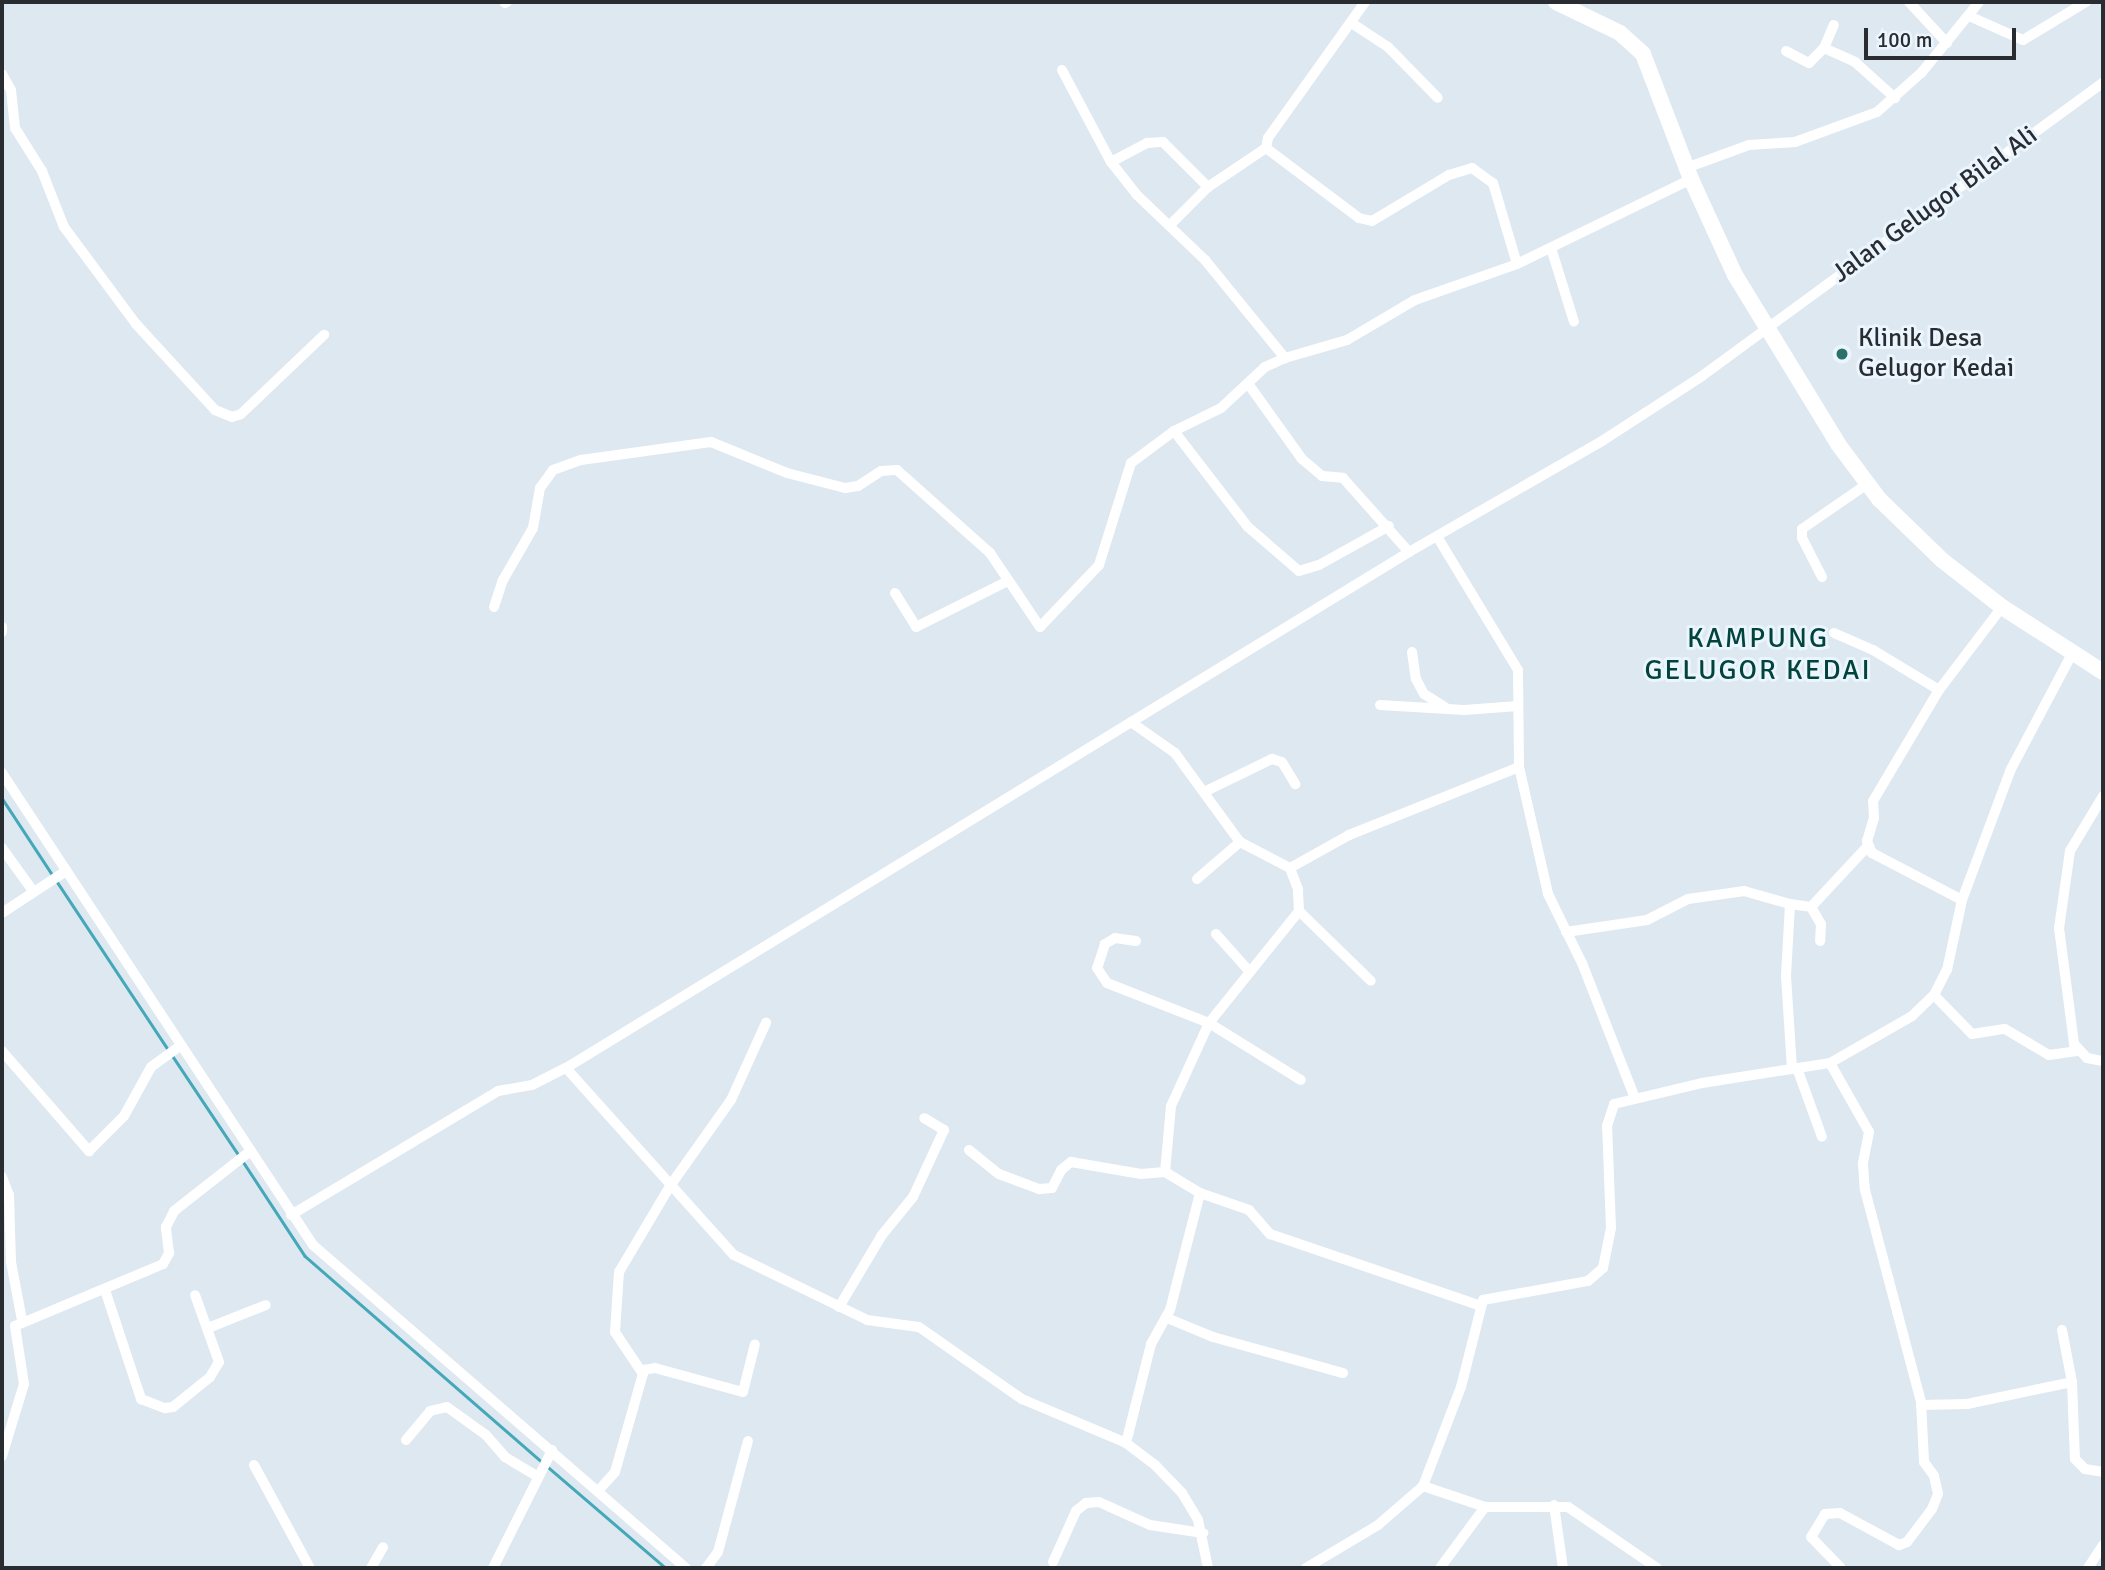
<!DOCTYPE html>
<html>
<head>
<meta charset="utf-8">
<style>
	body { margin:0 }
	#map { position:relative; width:2105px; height:1570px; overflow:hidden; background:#dee8f1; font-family:Signika,sans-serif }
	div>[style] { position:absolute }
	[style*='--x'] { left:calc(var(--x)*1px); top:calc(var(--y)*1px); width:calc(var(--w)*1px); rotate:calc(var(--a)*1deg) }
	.stream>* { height:2.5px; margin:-1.25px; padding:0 1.25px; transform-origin:1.25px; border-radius:1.25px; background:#44a8b9 }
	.minor>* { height:10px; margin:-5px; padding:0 5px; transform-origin:5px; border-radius:5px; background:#fff }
	.secondary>* { height:16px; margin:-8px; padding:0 8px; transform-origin:8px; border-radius:8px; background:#fff }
	.dots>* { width:19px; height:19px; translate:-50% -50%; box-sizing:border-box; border:4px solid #ebf5fe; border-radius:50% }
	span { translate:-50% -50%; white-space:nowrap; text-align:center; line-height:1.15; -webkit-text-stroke:6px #ebf5fe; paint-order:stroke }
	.street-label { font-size:26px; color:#292c30 }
	.poi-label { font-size:26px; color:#292c30 }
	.left { translate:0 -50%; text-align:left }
	.neighbourhood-label { font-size:28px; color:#03433d; letter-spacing:2px }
	.frame { position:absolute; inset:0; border:4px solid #292c30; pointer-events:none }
	.scale { position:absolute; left:1864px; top:28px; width:152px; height:32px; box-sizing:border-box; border:4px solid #292c30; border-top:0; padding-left:9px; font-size:21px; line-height:24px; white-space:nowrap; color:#292c30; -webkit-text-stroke:5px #ebf5fe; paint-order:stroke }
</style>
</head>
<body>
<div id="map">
	<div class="stream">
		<i style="--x:2;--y:798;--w:91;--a:56.7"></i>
		<i style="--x:56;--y:880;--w:203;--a:56.5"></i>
		<i style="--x:172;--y:1055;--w:123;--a:56.3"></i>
		<i style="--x:244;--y:1163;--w:111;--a:56.7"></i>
		<i style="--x:305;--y:1256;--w:315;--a:41"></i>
		<i style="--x:548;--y:1467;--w:155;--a:40.6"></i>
	</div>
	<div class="minor">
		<i style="--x:1365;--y:2;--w:167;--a:125.5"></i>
		<i style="--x:1268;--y:138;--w:10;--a:101"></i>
		<i style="--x:1266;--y:148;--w:116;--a:37"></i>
		<i style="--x:1359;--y:218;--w:13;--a:13"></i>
		<i style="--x:1372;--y:221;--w:90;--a:-30.9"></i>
		<i style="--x:1449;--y:175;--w:24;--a:-17"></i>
		<i style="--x:1472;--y:168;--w:26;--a:36"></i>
		<i style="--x:1493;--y:183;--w:84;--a:73.5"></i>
		<i style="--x:1517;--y:264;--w:194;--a:-26"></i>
		<i style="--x:1909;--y:2;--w:56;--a:47.2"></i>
		<i style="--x:505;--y:3;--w:2;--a:-27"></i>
		<i style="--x:1969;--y:16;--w:59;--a:24"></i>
		<i style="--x:2023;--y:40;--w:74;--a:-31.1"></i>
		<i style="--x:1353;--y:24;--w:42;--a:33.3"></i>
		<i style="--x:1388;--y:47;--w:71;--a:45.6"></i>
		<i style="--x:1824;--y:48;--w:34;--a:24"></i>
		<i style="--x:1855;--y:62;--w:54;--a:42"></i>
		<i style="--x:1786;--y:51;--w:26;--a:28"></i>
		<i style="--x:1809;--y:63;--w:21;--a:-45"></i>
		<i style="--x:1824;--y:48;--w:25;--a:-67"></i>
		<i style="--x:1062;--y:70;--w:104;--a:62"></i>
		<i style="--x:1111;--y:162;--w:42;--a:51.8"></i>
		<i style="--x:1137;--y:195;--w:94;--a:43.7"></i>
		<i style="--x:1205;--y:260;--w:127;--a:50.8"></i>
		<i style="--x:1285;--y:358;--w:65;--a:-16.2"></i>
		<i style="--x:1347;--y:340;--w:79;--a:-30.5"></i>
		<i style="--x:1415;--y:300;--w:108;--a:-19.4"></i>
		<i style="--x:2;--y:74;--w:18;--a:61"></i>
		<i style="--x:11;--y:90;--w:38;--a:84"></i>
		<i style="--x:15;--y:128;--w:51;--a:57.9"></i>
		<i style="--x:42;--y:171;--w:60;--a:68.6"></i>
		<i style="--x:64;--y:227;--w:121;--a:53.4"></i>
		<i style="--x:136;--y:324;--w:117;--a:47.4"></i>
		<i style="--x:215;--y:410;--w:18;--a:22"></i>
		<i style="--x:232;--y:417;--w:9;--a:-18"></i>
		<i style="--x:241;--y:414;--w:115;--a:-43.6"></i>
		<i style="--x:1111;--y:162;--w:41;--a:-27.8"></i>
		<i style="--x:1147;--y:143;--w:16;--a:-4"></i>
		<i style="--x:1163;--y:142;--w:64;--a:45"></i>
		<i style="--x:1686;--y:168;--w:67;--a:-20.1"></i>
		<i style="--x:1749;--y:145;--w:46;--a:-3.7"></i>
		<i style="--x:1795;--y:142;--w:87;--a:-20.1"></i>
		<i style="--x:1877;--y:112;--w:60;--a:-41.6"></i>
		<i style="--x:1922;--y:72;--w:90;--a:-50.8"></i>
		<i style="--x:1170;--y:225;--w:54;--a:-45"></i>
		<i style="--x:1208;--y:187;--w:70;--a:-33.9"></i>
		<i style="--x:1551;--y:248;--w:77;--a:72.7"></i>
		<i style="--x:1285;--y:358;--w:22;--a:156"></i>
		<i style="--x:1265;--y:367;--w:60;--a:137"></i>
		<i style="--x:1221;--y:408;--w:52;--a:153.9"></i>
		<i style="--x:1174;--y:431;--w:121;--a:52.4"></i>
		<i style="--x:1248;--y:527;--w:67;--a:40.8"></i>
		<i style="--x:1299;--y:571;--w:21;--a:-17"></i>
		<i style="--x:1319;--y:565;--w:80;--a:-29.1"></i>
		<i style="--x:1249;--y:385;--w:91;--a:54.4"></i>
		<i style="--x:1302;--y:459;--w:26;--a:40"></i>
		<i style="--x:1322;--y:476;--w:21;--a:5"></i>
		<i style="--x:1343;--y:478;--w:99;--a:48.3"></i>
		<i style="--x:1438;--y:538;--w:154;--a:58.8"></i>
		<i style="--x:1518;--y:670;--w:97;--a:89.4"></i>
		<i style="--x:1519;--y:767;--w:130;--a:77.1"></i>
		<i style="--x:1548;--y:894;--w:77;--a:63.8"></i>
		<i style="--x:1582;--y:963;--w:143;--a:68.6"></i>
		<i style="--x:1822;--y:577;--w:44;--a:-117.1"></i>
		<i style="--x:1802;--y:538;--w:9;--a:-90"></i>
		<i style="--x:1802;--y:529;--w:79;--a:-34.7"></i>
		<i style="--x:895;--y:593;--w:40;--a:58"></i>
		<i style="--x:916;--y:627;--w:103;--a:-26.6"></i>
		<i style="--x:494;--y:607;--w:28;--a:-72"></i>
		<i style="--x:503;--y:580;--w:60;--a:-60"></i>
		<i style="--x:533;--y:528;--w:41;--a:-80.1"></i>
		<i style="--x:540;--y:488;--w:22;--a:-54"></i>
		<i style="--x:553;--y:470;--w:30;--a:-20"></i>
		<i style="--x:581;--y:460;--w:131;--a:-7.9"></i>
		<i style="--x:711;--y:442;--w:82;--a:22.2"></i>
		<i style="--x:787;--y:473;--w:60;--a:14.5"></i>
		<i style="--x:845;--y:488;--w:13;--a:-9"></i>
		<i style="--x:858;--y:486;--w:27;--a:-33"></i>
		<i style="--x:881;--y:471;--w:16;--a:-4"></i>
		<i style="--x:897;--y:470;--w:125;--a:41.7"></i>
		<i style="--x:990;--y:553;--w:89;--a:56"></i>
		<i style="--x:1040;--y:627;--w:86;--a:-46.4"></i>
		<i style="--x:1099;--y:565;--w:107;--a:-72.6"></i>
		<i style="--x:1131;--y:463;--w:54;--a:-36.7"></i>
		<i style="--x:2;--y:627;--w:5;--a:90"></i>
		<i style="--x:1834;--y:633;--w:43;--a:23.6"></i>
		<i style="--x:1873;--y:650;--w:77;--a:31.2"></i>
		<i style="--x:1412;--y:652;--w:27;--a:82"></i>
		<i style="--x:1416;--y:679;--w:17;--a:62"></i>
		<i style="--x:1424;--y:694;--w:25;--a:32"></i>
		<i style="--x:1380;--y:705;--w:84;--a:3.4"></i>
		<i style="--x:1464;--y:710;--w:54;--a:-4.2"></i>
		<i style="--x:1131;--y:722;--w:54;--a:35.2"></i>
		<i style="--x:1175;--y:753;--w:110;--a:53.9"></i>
		<i style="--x:1240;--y:842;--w:56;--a:27.5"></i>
		<i style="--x:1290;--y:868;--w:68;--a:-29.2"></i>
		<i style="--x:1349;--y:835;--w:183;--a:-21.8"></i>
		<i style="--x:2;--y:773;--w:565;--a:56.62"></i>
		<i style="--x:313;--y:1245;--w:493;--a:40.9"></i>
		<i style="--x:1204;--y:792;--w:76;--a:-25.9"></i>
		<i style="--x:1272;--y:759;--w:10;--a:17"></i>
		<i style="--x:1282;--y:762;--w:26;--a:59"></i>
		<i style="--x:2103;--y:796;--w:64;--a:121"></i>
		<i style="--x:2070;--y:851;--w:78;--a:98.1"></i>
		<i style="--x:2059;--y:928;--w:117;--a:82.6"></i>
		<i style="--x:2074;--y:1044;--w:19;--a:47"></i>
		<i style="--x:2087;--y:1058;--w:16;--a:11"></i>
		<i style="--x:2;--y:848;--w:53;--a:54.2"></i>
		<i style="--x:1197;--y:879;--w:57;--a:-40.7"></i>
		<i style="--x:1962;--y:900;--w:102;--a:-152.4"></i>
		<i style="--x:1872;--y:853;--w:13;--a:-113"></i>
		<i style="--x:1867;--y:841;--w:24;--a:-73"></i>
		<i style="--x:1874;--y:818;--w:17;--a:-93"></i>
		<i style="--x:1873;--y:801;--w:129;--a:-59.3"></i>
		<i style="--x:1939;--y:690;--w:104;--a:-52.8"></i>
		<i style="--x:1811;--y:907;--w:82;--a:-47"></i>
		<i style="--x:1299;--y:911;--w:100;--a:44.2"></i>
		<i style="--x:2;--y:913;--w:77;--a:-33.3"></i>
		<i style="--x:1566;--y:932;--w:82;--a:-8.4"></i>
		<i style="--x:1647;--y:920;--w:46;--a:-27.1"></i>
		<i style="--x:1688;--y:899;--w:57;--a:-8.1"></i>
		<i style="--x:1744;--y:891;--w:48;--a:15.8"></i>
		<i style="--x:1216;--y:934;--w:51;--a:48.2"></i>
		<i style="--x:1136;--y:941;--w:21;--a:-172"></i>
		<i style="--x:1115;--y:938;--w:12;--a:149"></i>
		<i style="--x:1105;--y:944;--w:25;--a:108"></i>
		<i style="--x:1097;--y:968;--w:18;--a:56"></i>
		<i style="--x:1107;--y:983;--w:110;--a:21.4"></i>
		<i style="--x:1209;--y:1023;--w:108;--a:31.8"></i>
		<i style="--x:1934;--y:995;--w:54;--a:45.7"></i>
		<i style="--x:1972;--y:1034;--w:33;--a:-9"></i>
		<i style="--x:2005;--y:1029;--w:51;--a:30.6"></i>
		<i style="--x:2049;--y:1055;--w:28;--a:-8"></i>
		<i style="--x:2;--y:1051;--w:133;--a:49"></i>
		<i style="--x:89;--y:1151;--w:49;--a:-45"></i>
		<i style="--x:124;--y:1116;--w:56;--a:-61.1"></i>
		<i style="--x:151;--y:1067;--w:34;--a:-36"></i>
		<i style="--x:1830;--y:1063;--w:79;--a:60.5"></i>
		<i style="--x:1869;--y:1132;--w:33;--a:101"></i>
		<i style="--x:1863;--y:1164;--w:26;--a:86"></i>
		<i style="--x:1865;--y:1190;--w:219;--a:75.2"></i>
		<i style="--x:1921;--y:1402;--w:60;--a:87.1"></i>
		<i style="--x:1924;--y:1462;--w:17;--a:54"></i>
		<i style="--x:1934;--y:1476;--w:18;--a:77"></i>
		<i style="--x:1938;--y:1494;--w:16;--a:112"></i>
		<i style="--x:1932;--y:1509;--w:41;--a:127.1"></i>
		<i style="--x:1907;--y:1542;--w:9;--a:159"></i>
		<i style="--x:1899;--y:1545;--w:67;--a:-151.5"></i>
		<i style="--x:1840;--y:1513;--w:15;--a:176"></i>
		<i style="--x:1825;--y:1514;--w:27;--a:121"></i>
		<i style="--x:1811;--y:1537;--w:43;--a:45.9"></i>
		<i style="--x:566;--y:1068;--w:251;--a:48.1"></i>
		<i style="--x:734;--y:1255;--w:148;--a:26"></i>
		<i style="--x:867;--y:1320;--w:52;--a:7.7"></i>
		<i style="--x:919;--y:1327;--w:126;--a:35"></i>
		<i style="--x:1022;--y:1399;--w:113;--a:22.9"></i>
		<i style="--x:1126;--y:1443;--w:36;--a:37"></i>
		<i style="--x:1155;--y:1465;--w:39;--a:46"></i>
		<i style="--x:1182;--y:1493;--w:31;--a:59"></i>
		<i style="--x:1198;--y:1520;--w:49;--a:78.2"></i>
		<i style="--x:1797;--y:1068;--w:73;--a:70.1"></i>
		<i style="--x:1792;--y:1069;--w:93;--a:-93.7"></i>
		<i style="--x:1786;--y:976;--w:72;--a:-86.8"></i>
		<i style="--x:1790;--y:904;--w:21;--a:8"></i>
		<i style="--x:1811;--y:907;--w:20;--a:60"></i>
		<i style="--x:1821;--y:924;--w:17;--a:93"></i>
		<i style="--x:969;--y:1150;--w:38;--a:39"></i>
		<i style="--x:999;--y:1174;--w:43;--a:20.6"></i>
		<i style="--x:1039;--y:1189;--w:13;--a:-4"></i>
		<i style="--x:1052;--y:1188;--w:20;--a:-63"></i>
		<i style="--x:1061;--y:1170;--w:13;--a:-39"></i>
		<i style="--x:1071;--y:1162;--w:71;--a:9.7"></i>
		<i style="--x:1141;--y:1174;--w:24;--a:-5"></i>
		<i style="--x:2;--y:1177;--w:19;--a:69"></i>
		<i style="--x:9;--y:1195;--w:67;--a:88.3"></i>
		<i style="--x:11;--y:1262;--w:59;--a:79.3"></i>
		<i style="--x:1200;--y:1193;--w:52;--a:19.1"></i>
		<i style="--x:1249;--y:1210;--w:32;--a:49"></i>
		<i style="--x:1270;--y:1234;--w:220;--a:18.8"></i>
		<i style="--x:291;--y:1215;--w:241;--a:-30.9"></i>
		<i style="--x:498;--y:1091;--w:35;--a:-10"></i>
		<i style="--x:532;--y:1085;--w:38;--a:-27"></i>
		<i style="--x:566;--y:1068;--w:988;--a:-31.47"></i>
		<i style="--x:1409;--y:552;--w:223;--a:-29.9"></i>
		<i style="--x:1602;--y:441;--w:119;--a:-33"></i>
		<i style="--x:1702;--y:376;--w:497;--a:-36.2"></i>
		<i style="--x:105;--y:1290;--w:115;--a:71.7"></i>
		<i style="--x:141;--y:1399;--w:26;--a:21"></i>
		<i style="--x:165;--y:1408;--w:8;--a:-7"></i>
		<i style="--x:173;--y:1407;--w:48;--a:-39"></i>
		<i style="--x:210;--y:1377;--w:17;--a:-59"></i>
		<i style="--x:219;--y:1362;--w:71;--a:-109.7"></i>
		<i style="--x:839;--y:1307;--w:84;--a:-59.2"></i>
		<i style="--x:882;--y:1235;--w:49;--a:-50.8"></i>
		<i style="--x:913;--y:1197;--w:74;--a:-65.2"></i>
		<i style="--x:944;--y:1130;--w:23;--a:-149"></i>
		<i style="--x:1167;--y:1318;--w:50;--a:22.4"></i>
		<i style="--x:1213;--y:1337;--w:135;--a:15.5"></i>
		<i style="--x:208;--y:1328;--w:62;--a:-21.6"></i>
		<i style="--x:2062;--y:1330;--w:53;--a:79.1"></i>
		<i style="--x:2072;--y:1382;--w:77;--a:87.8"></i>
		<i style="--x:2075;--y:1459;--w:14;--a:45"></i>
		<i style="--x:2085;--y:1469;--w:18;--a:9"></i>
		<i style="--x:643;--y:1370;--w:12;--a:-9"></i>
		<i style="--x:655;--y:1368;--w:91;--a:15.3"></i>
		<i style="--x:743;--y:1392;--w:49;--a:-76"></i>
		<i style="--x:1921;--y:1405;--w:46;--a:-1.2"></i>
		<i style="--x:1967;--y:1404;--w:107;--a:-11.8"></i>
		<i style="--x:406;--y:1440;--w:38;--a:-50"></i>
		<i style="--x:430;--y:1411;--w:17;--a:-13"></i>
		<i style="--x:447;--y:1407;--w:48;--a:35.7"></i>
		<i style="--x:486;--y:1435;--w:29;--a:49"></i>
		<i style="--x:505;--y:1457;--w:39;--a:31"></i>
		<i style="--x:1126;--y:1443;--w:102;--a:-75.8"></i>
		<i style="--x:1151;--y:1344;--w:39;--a:-61"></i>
		<i style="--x:1170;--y:1310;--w:121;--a:-75.6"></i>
		<i style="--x:1200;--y:1193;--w:41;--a:-149"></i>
		<i style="--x:1165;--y:1172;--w:66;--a:-84.8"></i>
		<i style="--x:1171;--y:1106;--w:91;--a:-65.4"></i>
		<i style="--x:1209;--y:1023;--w:144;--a:-51.2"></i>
		<i style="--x:1299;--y:911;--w:22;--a:-93"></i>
		<i style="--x:1298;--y:889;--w:22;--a:-111"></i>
		<i style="--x:2;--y:1456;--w:75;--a:-73"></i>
		<i style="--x:24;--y:1384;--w:59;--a:-98.8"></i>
		<i style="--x:15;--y:1326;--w:160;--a:-22.7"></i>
		<i style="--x:163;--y:1264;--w:13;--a:-61"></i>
		<i style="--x:169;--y:1253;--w:26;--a:-97"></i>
		<i style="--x:166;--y:1227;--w:18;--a:-63"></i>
		<i style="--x:174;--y:1211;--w:94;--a:-38.1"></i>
		<i style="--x:254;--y:1465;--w:117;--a:61.5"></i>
		<i style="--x:1423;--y:1486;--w:65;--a:18.7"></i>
		<i style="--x:1485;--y:1507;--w:83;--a:0"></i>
		<i style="--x:1568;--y:1507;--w:108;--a:34.4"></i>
		<i style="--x:598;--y:1491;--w:25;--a:-48"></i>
		<i style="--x:615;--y:1472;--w:102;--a:-74.1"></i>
		<i style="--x:643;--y:1374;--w:50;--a:-123.7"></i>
		<i style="--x:615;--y:1332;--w:60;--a:-86.2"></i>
		<i style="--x:619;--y:1272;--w:100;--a:-59.3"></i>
		<i style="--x:670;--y:1186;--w:105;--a:-54.7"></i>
		<i style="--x:731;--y:1100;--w:85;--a:-65.6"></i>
		<i style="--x:1554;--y:1505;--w:64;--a:81.9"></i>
		<i style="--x:1053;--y:1562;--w:56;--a:-65.7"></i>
		<i style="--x:1076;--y:1511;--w:13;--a:-39"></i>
		<i style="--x:1086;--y:1503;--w:13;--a:-4"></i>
		<i style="--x:1099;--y:1502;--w:56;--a:24.3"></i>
		<i style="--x:1150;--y:1525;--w:54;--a:8.6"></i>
		<i style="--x:371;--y:1568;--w:24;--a:-60"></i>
		<i style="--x:493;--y:1568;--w:132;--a:-63.4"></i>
		<i style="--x:706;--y:1568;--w:20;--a:-53"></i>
		<i style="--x:718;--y:1552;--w:115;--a:-74.9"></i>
		<i style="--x:1306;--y:1568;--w:84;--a:-30.8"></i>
		<i style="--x:1378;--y:1525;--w:60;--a:-40.9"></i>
		<i style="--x:1423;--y:1486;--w:106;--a:-69"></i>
		<i style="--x:1461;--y:1387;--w:90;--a:-75.8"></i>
		<i style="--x:1483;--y:1300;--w:107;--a:-10.3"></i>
		<i style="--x:1588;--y:1281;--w:20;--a:-41"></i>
		<i style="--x:1603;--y:1268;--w:41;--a:-78.7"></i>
		<i style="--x:1611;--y:1228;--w:102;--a:-92.2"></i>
		<i style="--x:1607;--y:1126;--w:23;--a:-72"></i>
		<i style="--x:1614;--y:1104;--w:90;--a:-13.4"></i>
		<i style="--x:1702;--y:1083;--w:130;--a:-8.9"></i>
		<i style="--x:1830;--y:1063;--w:95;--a:-29.8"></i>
		<i style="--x:1912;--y:1016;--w:30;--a:-44"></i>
		<i style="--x:1934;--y:995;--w:28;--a:-63"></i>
		<i style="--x:1947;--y:970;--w:72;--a:-77.9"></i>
		<i style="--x:1962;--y:900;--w:140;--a:-69.5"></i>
		<i style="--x:2011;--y:769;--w:130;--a:-62.1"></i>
		<i style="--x:1440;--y:1568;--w:76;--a:-53.6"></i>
		<i style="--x:2088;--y:1568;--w:27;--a:-57"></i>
	</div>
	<div class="secondary">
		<i style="--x:1556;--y:2;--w:71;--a:25.8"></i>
		<i style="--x:1620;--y:33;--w:31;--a:42"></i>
		<i style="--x:1643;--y:54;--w:134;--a:69"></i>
		<i style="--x:1691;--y:179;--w:106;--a:65.4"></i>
		<i style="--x:1735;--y:275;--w:198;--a:58.6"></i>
		<i style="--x:1838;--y:444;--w:69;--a:53.3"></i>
		<i style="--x:1879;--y:499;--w:88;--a:44.1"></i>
		<i style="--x:1942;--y:560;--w:76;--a:38.1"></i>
		<i style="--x:2002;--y:607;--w:120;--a:32.8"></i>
	</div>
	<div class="dots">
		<i style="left:1842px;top:354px;background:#2a7169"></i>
	</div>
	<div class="street-label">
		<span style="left:1935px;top:205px;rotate:-36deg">Jalan Gelugor Bilal Ali</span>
	</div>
	<div class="poi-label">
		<span class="left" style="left:1858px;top:354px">Klinik Desa<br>Gelugor Kedai</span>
	</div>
	<div class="neighbourhood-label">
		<span style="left:1758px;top:654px">KAMPUNG<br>GELUGOR KEDAI</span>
	</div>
	<div class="frame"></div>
	<div class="scale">100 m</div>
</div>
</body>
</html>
